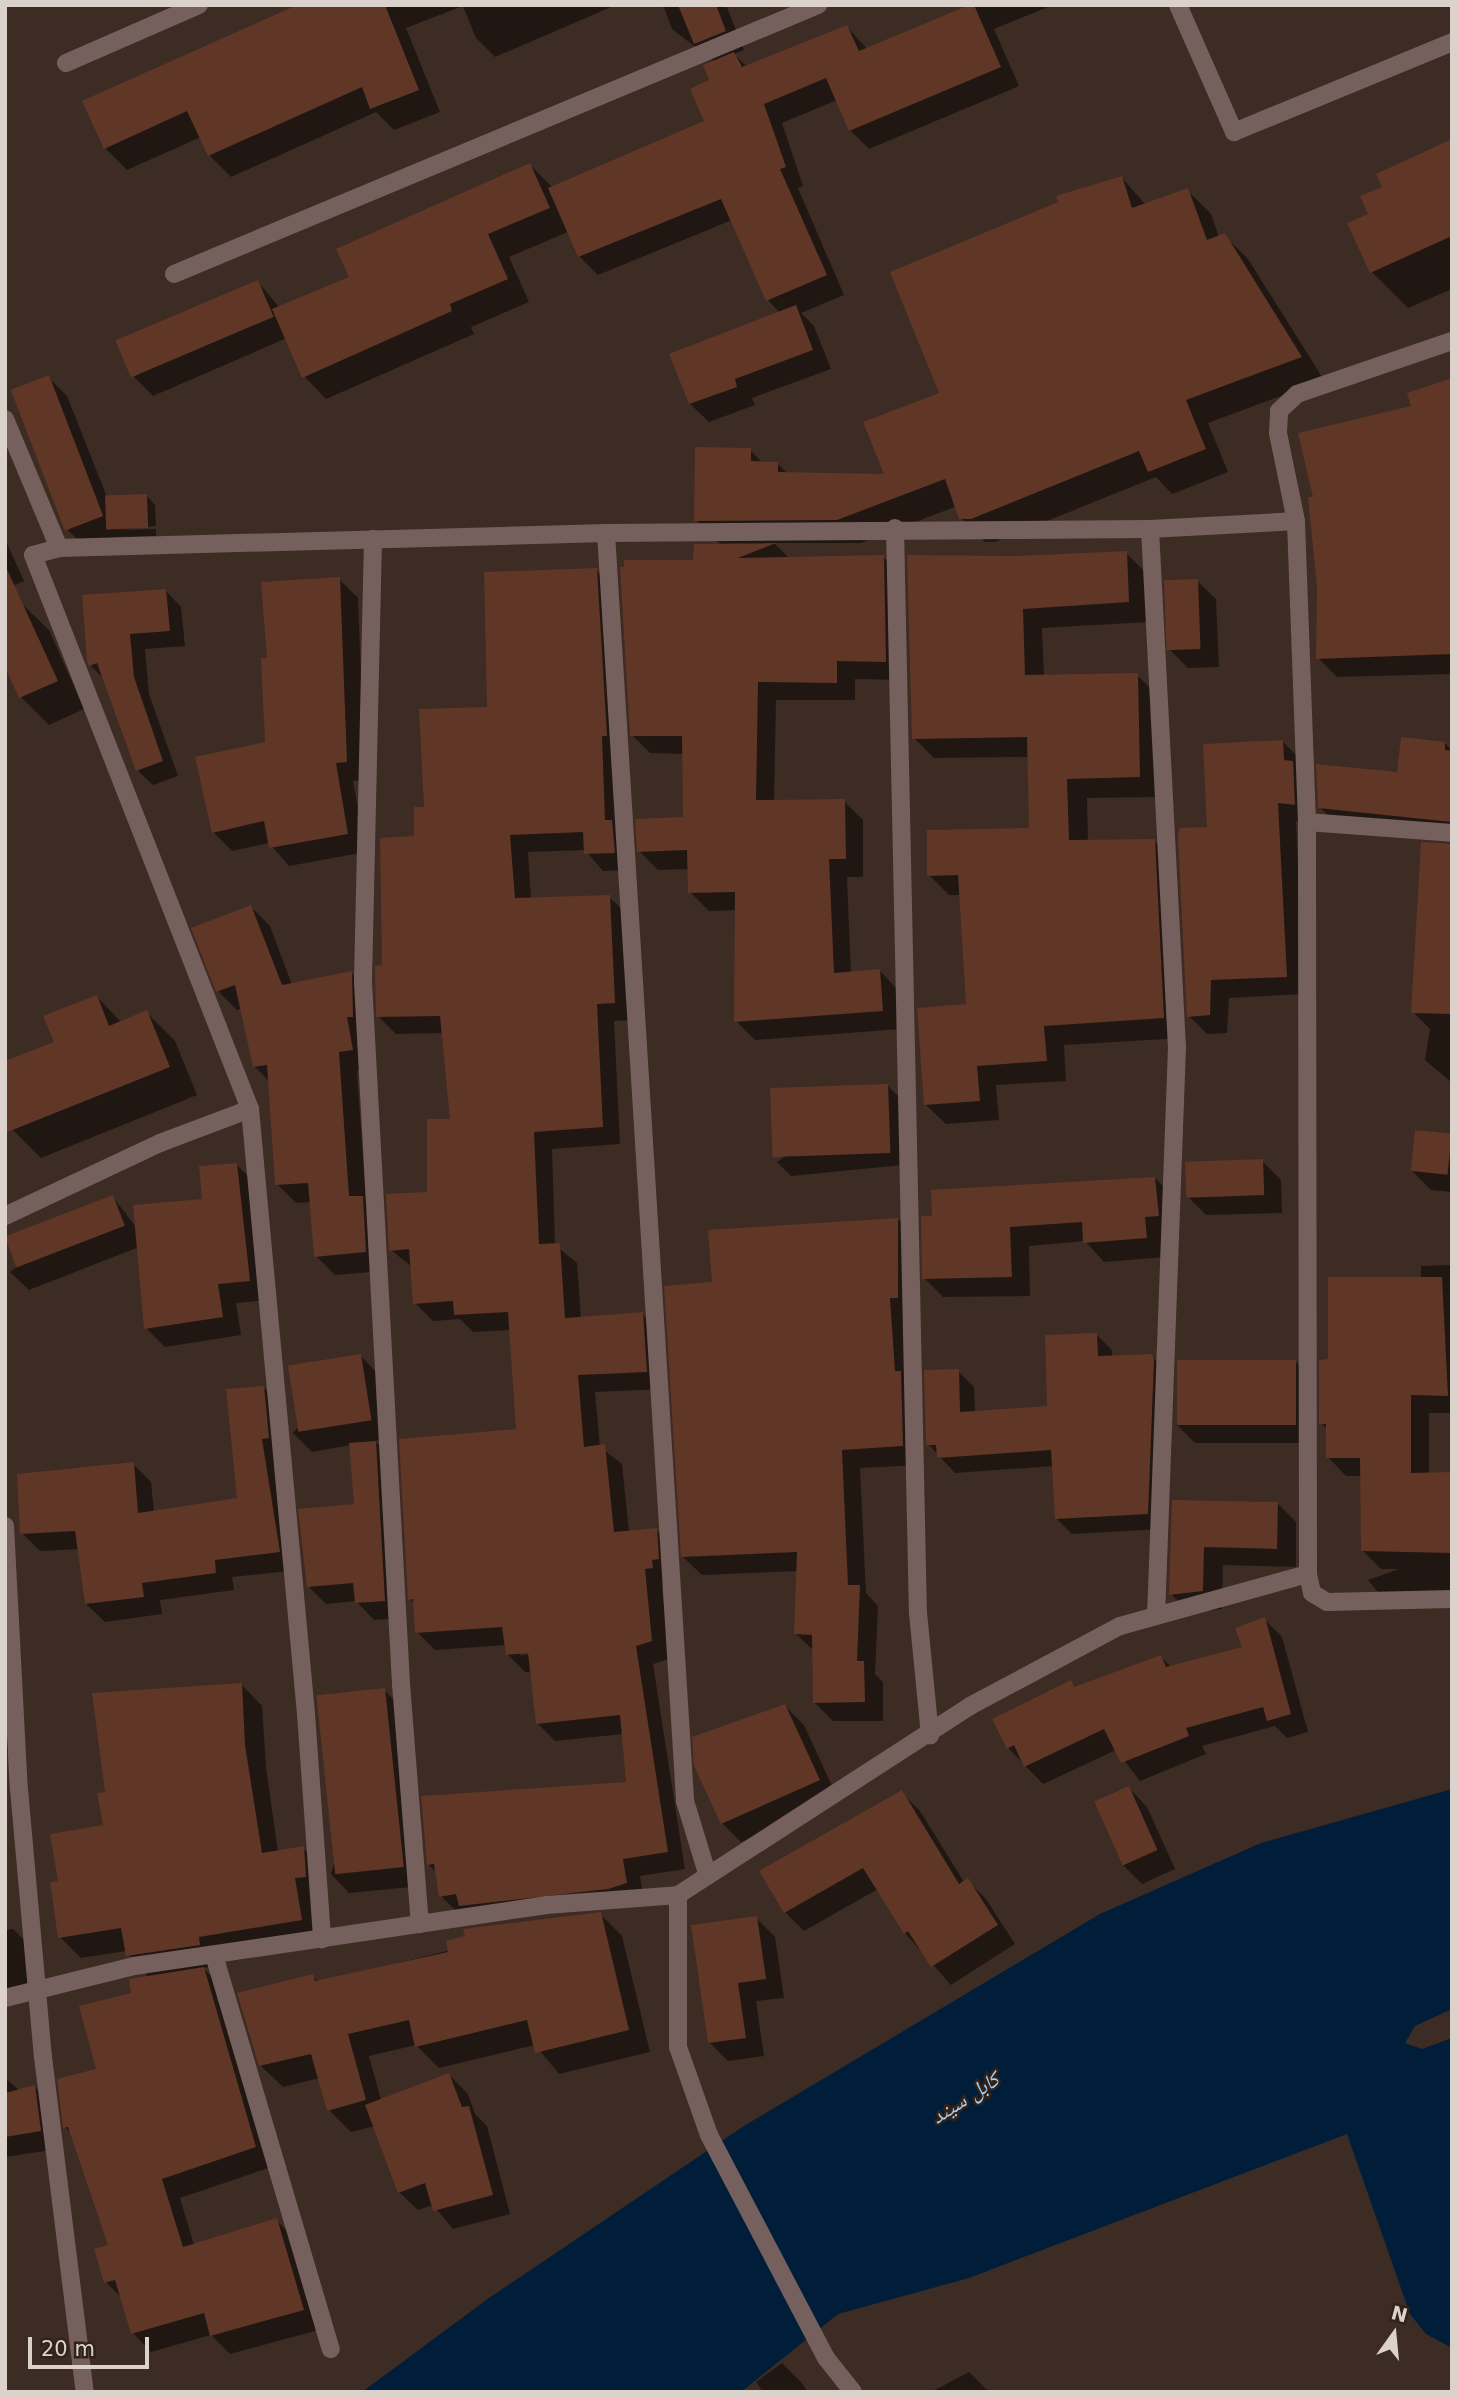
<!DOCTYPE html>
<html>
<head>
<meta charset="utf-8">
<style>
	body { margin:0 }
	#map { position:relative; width:1457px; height:2397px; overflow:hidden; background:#3d2c23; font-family:"DejaVu Sans","Noto Naskh Arabic",sans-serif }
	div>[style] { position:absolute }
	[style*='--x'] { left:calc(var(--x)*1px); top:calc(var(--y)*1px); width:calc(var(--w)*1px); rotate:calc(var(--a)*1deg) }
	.water>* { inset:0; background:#001d39 }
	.shadow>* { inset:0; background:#0007 }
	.building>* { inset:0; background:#603626; transform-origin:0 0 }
	.minor>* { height:18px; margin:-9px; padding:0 9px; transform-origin:9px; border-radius:9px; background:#76605d }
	span { translate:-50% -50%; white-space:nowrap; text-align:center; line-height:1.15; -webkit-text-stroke:5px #322319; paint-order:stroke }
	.water-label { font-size:21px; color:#a6d1fc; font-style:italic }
	.frame { position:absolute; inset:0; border:7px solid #dcd2cc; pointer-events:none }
	.north { position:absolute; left:1359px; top:2299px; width:70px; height:70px; -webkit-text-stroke:5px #322319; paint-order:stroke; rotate:15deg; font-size:19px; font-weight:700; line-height:28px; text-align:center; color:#dcd2cc }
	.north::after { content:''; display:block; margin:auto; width:24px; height:32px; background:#dcd2cc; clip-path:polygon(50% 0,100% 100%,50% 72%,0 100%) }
	.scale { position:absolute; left:28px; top:2337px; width:121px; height:32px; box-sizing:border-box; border:4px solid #dcd2cc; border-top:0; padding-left:9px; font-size:21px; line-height:24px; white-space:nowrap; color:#dcd2cc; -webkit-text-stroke:5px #322319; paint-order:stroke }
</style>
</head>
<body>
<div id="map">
	<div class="water">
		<i style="clip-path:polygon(1452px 1789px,1452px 2009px,1415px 2026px,1405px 2043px,1422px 2049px,1452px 2038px,1452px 2348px,1426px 2334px,1410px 2314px,1347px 2134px,969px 2278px,838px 2314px,741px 2392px,362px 2392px,489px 2298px,744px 2126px,1100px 1914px,1261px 1843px)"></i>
	</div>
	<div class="shadow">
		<i style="clip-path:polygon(301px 5px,616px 5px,495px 57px,476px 38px,463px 6px,406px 28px,440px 112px,394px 130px,376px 112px,231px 177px,209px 155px,201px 137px,127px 170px,105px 148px)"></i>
		<i style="clip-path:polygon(663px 5px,726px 5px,744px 50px,734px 54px,747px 67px,847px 27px,868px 50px,970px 5px,1053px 5px,994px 29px,1019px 86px,869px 149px,850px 130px,837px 100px,782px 123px,803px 186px,798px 188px,844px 295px,801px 313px,814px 326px,831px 369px,752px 398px,755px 405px,709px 422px,690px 404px,780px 313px,768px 300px,732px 220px,598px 275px,579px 256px,568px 232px,509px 257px,529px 302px,471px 327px,474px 334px,326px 399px,304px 376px,287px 338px,153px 396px,134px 377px,258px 282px,280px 308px,351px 278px,530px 165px,553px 188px,706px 122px,715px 62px,672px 29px)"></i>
		<i style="clip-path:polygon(1452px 141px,1452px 289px,1408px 308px,1372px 272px,1370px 215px,1384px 187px)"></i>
		<i style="clip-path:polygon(1122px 178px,1146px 205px,1187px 190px,1211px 214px,1219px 237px,1224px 235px,1248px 259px,1324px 380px,1208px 423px,1228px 472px,1172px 494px,1156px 477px,995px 542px,985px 542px,961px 518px,957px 506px,861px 543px,774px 543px,789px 558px,883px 557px,902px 575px,904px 680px,855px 679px,855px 700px,776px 700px,774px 801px,844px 801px,863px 820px,863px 877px,847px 877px,851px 974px,880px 971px,898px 990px,901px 1029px,755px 1040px,736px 1021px,737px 910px,709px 911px,690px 892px,690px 869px,658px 870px,639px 851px,684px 819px,684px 754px,650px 753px,632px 735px,695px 562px,721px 545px,696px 520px,750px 450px,763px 463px,777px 463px,788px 474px,886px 476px,941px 394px)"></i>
		<i style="clip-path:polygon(48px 377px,67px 396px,107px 497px,146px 495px,155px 505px,156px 526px,120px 530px,156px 529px,156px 536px,116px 537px,87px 549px,68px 530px)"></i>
		<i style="clip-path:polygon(1452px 503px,1452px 674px,1337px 677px,1318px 658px)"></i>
		<i style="clip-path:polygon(5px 539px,24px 581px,5px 589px)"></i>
		<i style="clip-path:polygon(1126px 553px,1146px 573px,1149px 622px,1042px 628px,1044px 676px,1137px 675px,1157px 695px,1159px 797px,1087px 798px,1088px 842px,1154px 841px,1174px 861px,1183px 1038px,1064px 1045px,1066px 1081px,996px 1085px,999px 1120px,946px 1124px,925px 1104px,968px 1006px,961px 895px,949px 895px,929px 875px,1031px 830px,1029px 757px,934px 758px,914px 738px,1014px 558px)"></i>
		<i style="clip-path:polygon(evenodd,596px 570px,614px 588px,632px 870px,603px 871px,585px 850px,528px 852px,531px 899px,609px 897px,627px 914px,632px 1020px,614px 1021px,620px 1144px,552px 1149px,555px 1245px,577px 1263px,581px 1318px,642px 1314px,660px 1332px,664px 1389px,595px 1392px,600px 1447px,622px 1464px,629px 1532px,656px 1530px,674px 1548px,670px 1586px,662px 1586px,669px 1659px,653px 1664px,685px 1869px,640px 1876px,644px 1900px,478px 1924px,459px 1914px,441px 1896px,437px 1873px,428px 1864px,628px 1783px,623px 1734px,555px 1741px,537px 1723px,532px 1672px,525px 1672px,507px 1654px,506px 1645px,435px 1650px,417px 1632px,415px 1604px,410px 1599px,517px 1430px,511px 1330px,473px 1332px,460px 1319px,433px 1321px,415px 1303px,412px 1267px,391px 1250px,429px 1194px,452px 1121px,444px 1033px,396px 1034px,378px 1016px,384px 966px,426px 808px,489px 708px,596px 570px,520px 1652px,537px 1654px,520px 1655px,520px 1652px)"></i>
		<i style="clip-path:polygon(339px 579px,358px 598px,365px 780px,353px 781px,366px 852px,289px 866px,269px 843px,232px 851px,213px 832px,267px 743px,269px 659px)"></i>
		<i style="clip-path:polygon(1197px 581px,1216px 599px,1219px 667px,1188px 668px,1169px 649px)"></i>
		<i style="clip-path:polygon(166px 591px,181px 607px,185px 646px,145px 649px,149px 694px,178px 776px,153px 785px,137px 770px,105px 680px,90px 665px)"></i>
		<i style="clip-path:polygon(20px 602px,49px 630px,84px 709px,49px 725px,21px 697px)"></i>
		<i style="clip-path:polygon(1283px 742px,1301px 760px,1312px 823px,1296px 821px,1304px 994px,1229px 998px,1227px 1033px,1207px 1034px,1189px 1016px,1209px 829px)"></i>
		<i style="clip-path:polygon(1445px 743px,1452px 751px,1452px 840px,1341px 829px,1320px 807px,1398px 774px)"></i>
		<i style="clip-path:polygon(1452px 845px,1452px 1083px,1425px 1060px,1430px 1029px,1413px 1012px)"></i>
		<i style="clip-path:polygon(251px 907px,270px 926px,292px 985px,351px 973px,370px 992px,371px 1068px,357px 1071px,366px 1201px,381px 1216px,384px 1271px,335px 1275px,316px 1256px,312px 1202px,296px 1203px,277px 1184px,270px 1082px,254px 1066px,242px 1008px,237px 1010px,218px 991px)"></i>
		<i style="clip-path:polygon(97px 997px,122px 1023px,147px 1013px,175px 1041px,197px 1095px,41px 1158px,13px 1130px,56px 1043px)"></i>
		<i style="clip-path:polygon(888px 1086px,901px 1099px,903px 1165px,791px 1176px,777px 1162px)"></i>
		<i style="clip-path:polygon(1452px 1136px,1452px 1192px,1431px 1190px,1412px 1171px)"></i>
		<i style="clip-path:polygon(1262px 1161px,1281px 1180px,1282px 1213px,1206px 1215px,1187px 1196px)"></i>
		<i style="clip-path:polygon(237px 1165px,256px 1184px,268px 1300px,236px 1303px,241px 1335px,165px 1347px,146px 1328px,139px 1247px,29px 1290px,10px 1272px,113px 1197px,136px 1227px,204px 1201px)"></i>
		<i style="clip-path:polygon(1155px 1178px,1174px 1197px,1165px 1257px,1104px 1262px,1085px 1241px,1029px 1246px,1030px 1296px,943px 1297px,924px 1278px,923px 1218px)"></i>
		<i style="clip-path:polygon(898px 1219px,916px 1238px,921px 1465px,860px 1468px,866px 1593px,878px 1606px,875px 1674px,883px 1682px,883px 1721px,833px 1721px,814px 1702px,814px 1651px,795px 1633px,798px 1571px,702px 1575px,683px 1557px,713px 1283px)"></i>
		<i style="clip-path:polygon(1452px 1265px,1452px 1413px,1429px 1413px,1429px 1474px,1452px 1474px,1452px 1602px,1388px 1604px,1368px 1580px,1399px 1569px,1381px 1569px,1362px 1550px,1362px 1476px,1346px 1476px,1328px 1457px,1328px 1430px,1321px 1423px,1330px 1361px,1421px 1279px,1421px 1266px)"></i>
		<i style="clip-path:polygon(1096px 1334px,1112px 1350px,1112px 1357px,1151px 1356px,1167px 1372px,1163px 1529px,1072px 1534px,1056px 1518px,1054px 1466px,955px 1473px,928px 1444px,958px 1371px,974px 1387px,975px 1413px,1048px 1408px)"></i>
		<i style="clip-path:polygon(361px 1356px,379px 1375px,390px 1439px,375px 1441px,393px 1460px,402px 1618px,374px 1620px,356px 1601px,326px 1604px,308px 1586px,356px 1506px,351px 1445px,312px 1452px,293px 1433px)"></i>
		<i style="clip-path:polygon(1296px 1362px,1315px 1381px,1315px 1443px,1195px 1443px,1176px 1424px)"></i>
		<i style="clip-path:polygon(264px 1388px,282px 1406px,297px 1570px,232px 1577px,234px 1590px,160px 1600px,162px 1614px,105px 1622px,86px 1604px,79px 1549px,40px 1551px,22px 1533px,133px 1464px,151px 1482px,154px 1512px,239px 1500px)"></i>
		<i style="clip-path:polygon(1173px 1502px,1277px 1503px,1296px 1522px,1296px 1567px,1223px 1565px,1222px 1609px,1190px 1613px,1171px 1594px)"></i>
		<i style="clip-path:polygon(1264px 1619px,1282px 1637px,1308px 1732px,1287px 1738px,1275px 1726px,1202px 1746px,1206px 1754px,1140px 1781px,1116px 1750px,1043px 1784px,1008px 1748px,1070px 1683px,1076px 1688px,1161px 1657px,1171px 1667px,1244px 1648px)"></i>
		<i style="clip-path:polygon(5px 1626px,22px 1751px,5px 1752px)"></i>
		<i style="clip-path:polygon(242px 1685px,262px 1706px,266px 1767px,278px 1852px,303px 1848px,324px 1869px,322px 1940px,219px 1957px,220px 1965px,203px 1968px,223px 1988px,274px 2166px,180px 2198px,194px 2245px,276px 2220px,295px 2239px,322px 2329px,230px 2354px,211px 2335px,151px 2352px,133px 2333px,122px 2298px,106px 2282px,110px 2246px,72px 2134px,65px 2127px,98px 2070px,133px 1994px,149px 1978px,126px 1951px,81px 1958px,60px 1937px,60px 1883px,105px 1827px,107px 1793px)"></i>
		<i style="clip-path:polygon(384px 1690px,403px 1709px,422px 1886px,349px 1893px,331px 1874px)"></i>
		<i style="clip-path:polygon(785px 1706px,804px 1725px,838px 1799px,741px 1842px,722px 1823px)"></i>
		<i style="clip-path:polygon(1129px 1788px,1147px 1807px,1175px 1869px,1142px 1884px,1123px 1865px)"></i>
		<i style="clip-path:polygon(901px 1792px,920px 1811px,964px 1882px,967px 1880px,986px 1899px,1015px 1944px,951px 1985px,905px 1933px,878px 1889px,804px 1931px,785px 1912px)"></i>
		<i style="clip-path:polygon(600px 1914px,622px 1936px,650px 2052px,559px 2074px,535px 2045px,439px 2068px,416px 2045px,369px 2056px,381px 2100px,449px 2075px,468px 2094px,475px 2114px,487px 2126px,510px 2214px,453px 2229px,433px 2205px,418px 2210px,399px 2192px,375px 2126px,351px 2132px,329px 2110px,320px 2078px,283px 2087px,260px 2065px,312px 1976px,319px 1982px)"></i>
		<i style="clip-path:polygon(756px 1918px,775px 1937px,784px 1998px,756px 2001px,764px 2056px,728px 2061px,709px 2042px)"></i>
		<i style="clip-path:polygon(13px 1929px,31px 1947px,35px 1998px,5px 2001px,5px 1930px)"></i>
		<i style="clip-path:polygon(5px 2078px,20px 2091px,35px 2087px,52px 2105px,58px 2149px,5px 2157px)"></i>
		<i style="clip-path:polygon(782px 2363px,801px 2382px,808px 2392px,763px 2392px,756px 2382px)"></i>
		<i style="clip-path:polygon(969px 2372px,989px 2392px,931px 2392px)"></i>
	</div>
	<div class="building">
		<i style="clip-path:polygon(297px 5px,385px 5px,419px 90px,370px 109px,362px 87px,208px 156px,187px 111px,104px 149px,82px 101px)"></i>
		<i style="clip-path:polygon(678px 5px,716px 5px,726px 31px,694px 44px)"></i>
		<i style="clip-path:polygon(969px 5px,974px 5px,1001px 67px,849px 131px,826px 78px,764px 104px,786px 167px,780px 169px,827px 275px,766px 301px,721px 199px,578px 257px,548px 188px,704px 121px,690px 89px,709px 80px,703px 65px,734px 52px,742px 67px,847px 25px,859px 51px)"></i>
		<i style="clip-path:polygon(1452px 139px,1452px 236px,1370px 273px,1347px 223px,1368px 214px,1360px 196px,1382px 187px,1376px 174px)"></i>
		<i style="clip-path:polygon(530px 163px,550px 208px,488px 234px,508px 279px,450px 304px,452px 311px,302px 378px,272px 309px,349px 277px,336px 249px)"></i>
		<i style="clip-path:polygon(1122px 176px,1132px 208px,1188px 188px,1207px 240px,1225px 233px,1302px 357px,1186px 400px,1206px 449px,1148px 472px,1139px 451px,971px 519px,959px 519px,945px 479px,837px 520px,694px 521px,695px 447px,751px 448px,751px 461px,778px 462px,778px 472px,884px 474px,863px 422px,939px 393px,890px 272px,1058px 202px,1056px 196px)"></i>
		<i style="left:258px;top:280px;width:40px;height:155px;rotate:67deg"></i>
		<i style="clip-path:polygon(796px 305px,813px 350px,735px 379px,737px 387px,689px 404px,669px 354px)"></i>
		<i style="left:49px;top:375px;width:151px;height:41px;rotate:69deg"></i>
		<i style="clip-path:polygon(1452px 378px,1452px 654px,1316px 659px,1317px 587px,1308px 497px,1313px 497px,1298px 433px,1411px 406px,1407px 393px)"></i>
		<i style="left:147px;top:494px;width:34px;height:42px;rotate:88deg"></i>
		<i style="clip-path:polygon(776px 543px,738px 558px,884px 555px,886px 662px,837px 661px,837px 683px,758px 682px,756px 800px,845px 799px,846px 859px,829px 859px,834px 973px,880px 969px,883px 1011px,734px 1022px,735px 892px,688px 893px,687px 850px,637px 852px,635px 819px,683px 817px,682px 736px,630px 736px,620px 567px,624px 567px,624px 560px,693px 560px,694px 544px)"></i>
		<i style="clip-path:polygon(1127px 551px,1129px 602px,1023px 609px,1025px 675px,1138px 673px,1140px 777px,1067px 779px,1069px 840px,1155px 839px,1164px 1018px,1044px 1026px,1047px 1061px,977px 1066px,980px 1101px,924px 1105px,917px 1008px,966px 1004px,958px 875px,927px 876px,927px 830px,1029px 828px,1027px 737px,912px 739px,907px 555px,1014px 556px)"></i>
		<i style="clip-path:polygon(5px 565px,58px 681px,19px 698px,5px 667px)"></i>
		<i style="clip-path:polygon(597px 568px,607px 736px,602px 736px,605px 820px,612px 820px,615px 853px,584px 854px,583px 832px,510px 835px,515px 898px,610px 895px,615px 1003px,597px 1004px,603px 1127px,534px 1132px,539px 1244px,560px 1243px,565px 1318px,643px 1312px,647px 1372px,578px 1375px,584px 1447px,605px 1444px,614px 1532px,657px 1528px,659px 1559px,652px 1560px,653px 1568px,645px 1569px,652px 1641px,636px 1646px,668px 1852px,623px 1859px,627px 1883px,608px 1889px,459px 1906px,456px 1894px,439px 1897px,434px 1864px,427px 1865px,421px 1796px,626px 1782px,620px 1715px,536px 1724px,528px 1653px,506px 1655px,502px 1627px,415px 1633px,413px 1599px,408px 1600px,399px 1439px,516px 1429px,508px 1312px,454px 1315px,453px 1301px,413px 1304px,409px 1249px,389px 1251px,386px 1194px,427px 1192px,427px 1119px,450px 1119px,440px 1016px,376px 1017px,375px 966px,382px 965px,380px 838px,414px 836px,414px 807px,424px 807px,419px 709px,487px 707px,484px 572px)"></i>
		<i style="clip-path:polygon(340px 577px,347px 762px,336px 763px,348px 834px,269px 848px,264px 821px,212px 833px,195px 757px,265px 742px,261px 658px,267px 658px,261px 582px)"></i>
		<i style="left:1198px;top:579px;width:70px;height:34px;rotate:88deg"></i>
		<i style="clip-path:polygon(166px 589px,170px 631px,130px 634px,134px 677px,163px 761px,136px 771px,97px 663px,89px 666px,87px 661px,82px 595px)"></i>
		<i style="clip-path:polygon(1401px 737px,1445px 742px,1445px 750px,1452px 751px,1452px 822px,1318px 808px,1316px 764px,1397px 772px)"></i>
		<i style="clip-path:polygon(1283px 740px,1284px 760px,1293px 761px,1295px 805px,1278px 803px,1287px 977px,1211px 980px,1210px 1015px,1187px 1017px,1178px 839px,1179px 828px,1207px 827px,1203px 744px)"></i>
		<i style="clip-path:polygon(1421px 842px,1452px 844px,1452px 1014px,1411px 1013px)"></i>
		<i style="clip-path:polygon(251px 905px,282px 985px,352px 971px,353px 1017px,347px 1017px,353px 1050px,339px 1052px,349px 1196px,363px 1196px,366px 1252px,314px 1257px,308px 1183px,275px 1185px,267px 1065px,253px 1067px,235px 985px,216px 992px,191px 928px)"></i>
		<i style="clip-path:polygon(97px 995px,109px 1026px,147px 1010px,170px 1067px,5px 1133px,5px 1061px,54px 1042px,43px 1016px)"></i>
		<i style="left:888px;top:1084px;width:69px;height:118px;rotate:88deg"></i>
		<i style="left:1415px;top:1130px;width:37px;height:41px;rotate:6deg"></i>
		<i style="left:1263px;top:1159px;width:36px;height:78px;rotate:88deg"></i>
		<i style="clip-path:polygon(237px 1163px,250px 1281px,218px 1284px,223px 1317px,144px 1329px,133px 1205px,202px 1199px,199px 1166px)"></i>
		<i style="clip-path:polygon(1155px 1177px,1159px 1216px,1145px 1217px,1147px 1238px,1083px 1243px,1082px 1222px,1010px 1227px,1012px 1277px,922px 1279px,921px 1216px,932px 1216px,931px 1190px)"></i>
		<i style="left:113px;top:1195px;width:33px;height:116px;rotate:69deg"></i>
		<i style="clip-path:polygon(898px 1218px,898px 1298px,890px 1298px,895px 1371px,901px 1371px,903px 1446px,842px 1450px,848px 1585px,860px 1585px,857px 1661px,864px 1661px,865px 1702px,813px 1703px,812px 1635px,794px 1634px,797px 1552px,681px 1557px,664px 1286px,712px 1282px,708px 1230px)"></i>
		<i style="clip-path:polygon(1328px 1277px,1442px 1277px,1448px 1396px,1411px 1395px,1411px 1473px,1452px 1472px,1452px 1553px,1361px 1551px,1360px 1458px,1326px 1458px,1326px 1424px,1319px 1424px,1319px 1360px,1328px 1359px)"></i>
		<i style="clip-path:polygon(1097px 1333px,1098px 1356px,1152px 1354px,1154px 1360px,1148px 1514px,1055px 1519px,1051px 1450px,937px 1458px,936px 1445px,926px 1445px,924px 1370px,959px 1369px,960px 1412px,1047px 1406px,1045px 1335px)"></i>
		<i style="left:361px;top:1354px;width:67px;height:74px;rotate:81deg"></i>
		<i style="left:1177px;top:1360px;width:119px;height:65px"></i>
		<i style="clip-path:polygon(264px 1386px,269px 1438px,262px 1439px,280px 1552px,215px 1560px,216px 1573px,142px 1583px,144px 1597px,85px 1604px,75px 1531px,20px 1534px,17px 1474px,134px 1462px,138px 1513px,237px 1498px,226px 1389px)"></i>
		<i style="clip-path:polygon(376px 1441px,385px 1601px,355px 1603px,353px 1583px,307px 1587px,298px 1509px,354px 1504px,349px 1443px)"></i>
		<i style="clip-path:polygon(1172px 1500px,1278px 1502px,1277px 1549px,1204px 1547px,1203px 1591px,1169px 1595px)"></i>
		<i style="clip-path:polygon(1265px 1617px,1291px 1714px,1267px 1721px,1263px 1707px,1186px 1728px,1189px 1736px,1121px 1763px,1104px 1729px,1024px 1767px,1014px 1745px,1007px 1749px,992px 1719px,1071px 1680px,1074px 1687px,1161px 1655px,1166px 1667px,1242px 1647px,1235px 1628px)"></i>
		<i style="clip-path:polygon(242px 1683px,245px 1745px,262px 1853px,304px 1846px,306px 1877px,295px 1878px,302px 1920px,199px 1937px,200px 1945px,126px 1956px,121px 1928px,58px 1938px,50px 1882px,58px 1881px,50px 1834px,103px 1825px,97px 1793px,105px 1792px,92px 1693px)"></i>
		<i style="left:385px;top:1688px;width:180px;height:69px;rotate:84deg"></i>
		<i style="clip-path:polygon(785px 1704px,820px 1780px,721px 1824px,694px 1766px,692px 1737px)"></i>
		<i style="left:1129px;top:1786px;width:70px;height:38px;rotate:66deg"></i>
		<i style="clip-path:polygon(902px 1790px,959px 1884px,968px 1878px,998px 1925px,931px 1967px,908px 1931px,904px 1934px,863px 1868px,784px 1913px,759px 1871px)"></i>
		<i style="clip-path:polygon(601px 1912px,629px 2030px,535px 2053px,527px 2020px,415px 2047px,409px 2020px,348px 2034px,366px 2100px,327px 2111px,311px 2054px,259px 2066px,237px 1993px,313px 1974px,315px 1981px,448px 1952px,446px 1941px,465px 1936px,463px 1929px)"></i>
		<i style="clip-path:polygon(757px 1916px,766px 1979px,738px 1983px,746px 2038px,708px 2043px,691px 1925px)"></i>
		<i style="clip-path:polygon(204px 1967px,256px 2147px,162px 2179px,183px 2247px,277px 2218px,304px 2310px,210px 2336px,204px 2313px,131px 2334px,115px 2280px,104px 2283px,94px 2249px,108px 2245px,68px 2127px,63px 2128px,57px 2079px,96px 2069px,79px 2006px,131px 1993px,129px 1979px)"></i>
		<i style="clip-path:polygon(449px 2073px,462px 2107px,469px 2106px,493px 2195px,433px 2211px,425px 2183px,398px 2193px,365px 2105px)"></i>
		<i style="clip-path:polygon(35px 2085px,41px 2131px,5px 2137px,5px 2093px)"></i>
	</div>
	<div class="minor">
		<i style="--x:1178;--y:5;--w:139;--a:66.2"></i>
		<i style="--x:1234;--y:132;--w:236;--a:-22.4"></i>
		<i style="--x:66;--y:63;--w:145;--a:-23.6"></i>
		<i style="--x:174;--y:274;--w:698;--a:-22.67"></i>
		<i style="--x:5;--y:419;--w:140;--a:67.3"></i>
		<i style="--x:59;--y:548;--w:547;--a:-1.57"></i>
		<i style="--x:606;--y:533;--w:544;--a:-0.42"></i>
		<i style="--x:1150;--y:529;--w:146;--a:-3.1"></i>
		<i style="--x:895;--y:528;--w:1085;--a:88.79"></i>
		<i style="--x:918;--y:1613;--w:123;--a:84.4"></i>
		<i style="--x:1150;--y:529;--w:519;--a:87.02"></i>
		<i style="--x:1177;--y:1047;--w:569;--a:92.11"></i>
		<i style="--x:606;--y:533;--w:1270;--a:86.43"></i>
		<i style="--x:685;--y:1801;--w:78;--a:73"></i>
		<i style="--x:373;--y:539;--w:443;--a:91.3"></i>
		<i style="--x:363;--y:982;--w:703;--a:86.9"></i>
		<i style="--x:401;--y:1684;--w:241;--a:85.5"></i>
		<i style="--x:1307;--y:822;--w:145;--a:4.3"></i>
		<i style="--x:250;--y:1109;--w:608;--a:84.71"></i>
		<i style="--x:306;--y:1714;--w:226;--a:85.9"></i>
		<i style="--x:5;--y:1216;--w:171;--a:-25.2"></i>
		<i style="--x:160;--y:1143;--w:96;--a:-20.7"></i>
		<i style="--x:250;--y:1109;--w:595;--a:-111.39"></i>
		<i style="--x:33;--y:555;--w:27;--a:-15"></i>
		<i style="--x:5;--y:1526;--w:263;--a:87"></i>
		<i style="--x:19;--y:1789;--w:269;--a:84.9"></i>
		<i style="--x:43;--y:2057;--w:338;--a:82.9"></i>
		<i style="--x:1308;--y:1574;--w:19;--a:78"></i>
		<i style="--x:1312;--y:1593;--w:17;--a:31"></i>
		<i style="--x:1327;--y:1602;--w:125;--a:-1.4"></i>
		<i style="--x:678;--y:1895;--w:152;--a:90"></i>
		<i style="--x:678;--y:2047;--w:93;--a:70.6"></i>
		<i style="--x:709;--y:2135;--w:252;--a:62.3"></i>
		<i style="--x:826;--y:2358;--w:43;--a:51.5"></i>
		<i style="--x:214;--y:1955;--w:411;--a:73.5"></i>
		<i style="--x:5;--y:1998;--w:133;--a:-13.9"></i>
		<i style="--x:134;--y:1966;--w:416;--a:-8.4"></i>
		<i style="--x:546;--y:1905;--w:132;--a:-4.3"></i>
		<i style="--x:678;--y:1895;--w:348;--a:-32.9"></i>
		<i style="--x:970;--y:1706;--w:170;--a:-28.1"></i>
		<i style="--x:1120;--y:1626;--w:195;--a:-15.5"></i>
		<i style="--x:1308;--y:1574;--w:752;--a:-90.08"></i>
		<i style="--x:1307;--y:822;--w:301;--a:-92.1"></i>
		<i style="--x:1296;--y:521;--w:90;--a:-101.6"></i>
		<i style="--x:1278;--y:433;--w:22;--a:-87"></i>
		<i style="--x:1279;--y:411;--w:25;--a:-43"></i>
		<i style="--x:1297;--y:394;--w:164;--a:-18.9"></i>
	</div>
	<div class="water-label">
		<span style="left:965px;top:2098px;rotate:-33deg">کابل سيند</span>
	</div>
	<div class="frame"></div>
	<div class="north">N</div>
	<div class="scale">20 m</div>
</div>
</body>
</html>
